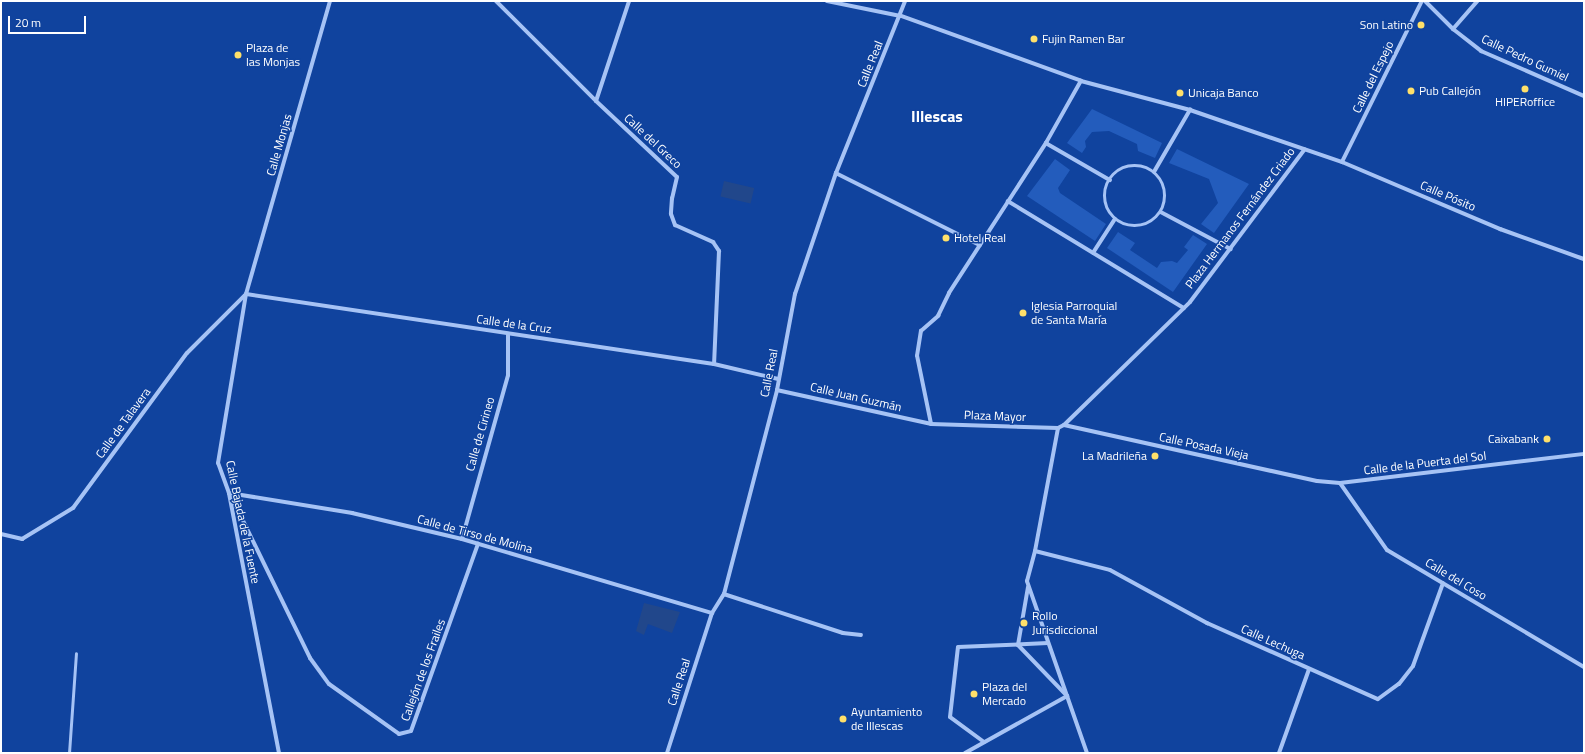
<!DOCTYPE html>
<html>
<head>
<meta charset="utf-8">
<style>
	body { margin:0 }
	#map { position:relative; width:1585px; height:754px; overflow:hidden; background:#10439e; font-family:"Titillium Web",sans-serif }
	div>[style] { position:absolute }
	[style*='--x'] { left:calc(var(--x)*1px); top:calc(var(--y)*1px); width:calc(var(--w)*1px); rotate:calc(var(--a)*1deg) }
	.green>* { inset:0; background:#235cbc }
	.water>* { inset:0; background:#21478b; transform-origin:0 0 }
	.service>* { height:3px; margin:-1.5px; padding:0 1.5px; transform-origin:1.5px; border-radius:1.5px; background:#a6c3f5 }
	.pedestrian>* { height:3.5px; margin:-1.75px; padding:0 1.75px; transform-origin:1.75px; border-radius:1.75px; background:#a6c3f5 }
	.pedestrian>.ring { margin:-1.75px; padding:0; box-sizing:content-box; background:none; border:3.5px solid #a6c3f5; border-radius:50% }
	.minor>* { height:4px; margin:-2px; padding:0 2px; transform-origin:2px; border-radius:2px; background:#a6c3f5 }
	.dots>* { width:11px; height:11px; translate:-50% -50%; box-sizing:border-box; border:2px solid #10439e; border-radius:50% }
	span { translate:-50% -50%; white-space:nowrap; text-align:center; line-height:1.15; -webkit-text-stroke:3px #10439e; paint-order:stroke }
	.poi-label { font-size:12px; color:#fff }
	.right { translate:-100% -50%; text-align:right }
	.left { translate:0 -50%; text-align:left }
	.street-label { font-size:12px; color:#fff }
	.district-label { font-size:16px; color:#fff; font-weight:700 }
	.frame { position:absolute; inset:0; border:2px solid #fff; pointer-events:none }
	.scale { position:absolute; left:8px; top:16px; width:78px; height:18px; box-sizing:border-box; border:2px solid #fff; border-top:0; padding-left:5px; font-size:12px; line-height:14px; white-space:nowrap; color:#fff; -webkit-text-stroke:3px #10439e; paint-order:stroke }
</style>
</head>
<body>
<div id="map">
	<div class="green">
		<i style="clip-path:polygon(1092px 109px,1162px 143px,1155px 158px,1138px 151px,1137px 144px,1109px 131px,1092px 132px,1085px 141px,1086px 147px,1082px 153px,1067px 143px)"></i>
		<i style="clip-path:polygon(1177px 149px,1249px 184px,1214px 233px,1201px 224px,1218px 203px,1209px 179px,1169px 163px)"></i>
		<i style="clip-path:polygon(1055px 159px,1070px 170px,1058px 188px,1060px 193px,1106px 224px,1095px 241px,1027px 196px)"></i>
		<i style="clip-path:polygon(1118px 232px,1135px 243px,1130px 250px,1157px 268px,1161px 262px,1172px 261px,1177px 263px,1188px 250px,1184px 247px,1193px 235px,1207px 244px,1173px 292px,1107px 248px)"></i>
	</div>
	<div class="water">
		<i style="left:724px;top:181px;width:31px;height:16px;rotate:13deg"></i>
		<i style="clip-path:polygon(644px 603px,680px 612px,672px 633px,648px 624px,644px 635px,636px 631px)"></i>
	</div>
	<div class="service">
		<i style="--x:69;--y:753;--w:100;--a:-86"></i>
	</div>
	<div class="pedestrian">
		<i style="--x:1046;--y:143;--w:74;--a:30"></i>
		<i style="--x:1342;--y:162;--w:180;--a:-63.6"></i>
		<i class="ring" style="left:1105px;top:166px;width:56.5px;height:56.5px"></i>
		<i style="--x:1154;--y:172;--w:72;--a:-59.9"></i>
		<i style="--x:836;--y:173;--w:161;--a:26.6"></i>
		<i style="--x:1008;--y:201;--w:206;--a:31.3"></i>
		<i style="--x:1161;--y:212;--w:79;--a:27.9"></i>
		<i style="--x:1093;--y:253;--w:40;--a:-57.1"></i>
		<i style="--x:777;--y:390;--w:158;--a:12.4"></i>
		<i style="--x:931;--y:424;--w:69;--a:-101.6"></i>
		<i style="--x:917;--y:356;--w:25;--a:-81"></i>
		<i style="--x:921;--y:331;--w:23;--a:-41"></i>
		<i style="--x:938;--y:316;--w:25;--a:-64"></i>
		<i style="--x:949;--y:293;--w:179;--a:-57.1"></i>
		<i style="--x:1046;--y:143;--w:71;--a:-60.6"></i>
		<i style="--x:1081;--y:81;--w:192;--a:-160.2"></i>
		<i style="--x:724;--y:594;--w:125;--a:18.1"></i>
		<i style="--x:843;--y:633;--w:18;--a:6"></i>
	</div>
	<div class="minor">
		<i style="--x:496;--y:1;--w:141;--a:45"></i>
		<i style="--x:596;--y:101;--w:111;--a:43.2"></i>
		<i style="--x:677;--y:177;--w:22;--a:103"></i>
		<i style="--x:672;--y:198;--w:16;--a:94"></i>
		<i style="--x:671;--y:214;--w:12;--a:70"></i>
		<i style="--x:675;--y:225;--w:42;--a:24.1"></i>
		<i style="--x:713;--y:242;--w:11;--a:56"></i>
		<i style="--x:719;--y:251;--w:113;--a:92.5"></i>
		<i style="--x:827;--y:1;--w:75;--a:11.6"></i>
		<i style="--x:1425;--y:1;--w:40;--a:45"></i>
		<i style="--x:1453;--y:29;--w:36;--a:38"></i>
		<i style="--x:1481;--y:51;--w:112;--a:23.6"></i>
		<i style="--x:1453;--y:29;--w:37;--a:-49"></i>
		<i style="--x:1081;--y:81;--w:113;--a:14.9"></i>
		<i style="--x:1190;--y:110;--w:161;--a:18.9"></i>
		<i style="--x:1342;--y:162;--w:172;--a:23"></i>
		<i style="--x:1500;--y:229;--w:89;--a:19.7"></i>
		<i style="--x:596;--y:101;--w:105;--a:-71.7"></i>
		<i style="--x:246;--y:294;--w:473;--a:8.5"></i>
		<i style="--x:714;--y:364;--w:66;--a:13.2"></i>
		<i style="--x:931;--y:424;--w:127;--a:1.8"></i>
		<i style="--x:1058;--y:428;--w:7;--a:-27"></i>
		<i style="--x:1064;--y:425;--w:176;--a:-44.3"></i>
		<i style="--x:1190;--y:302;--w:191;--a:-53.1"></i>
		<i style="--x:1064;--y:425;--w:259;--a:12.5"></i>
		<i style="--x:1317;--y:481;--w:23;--a:5"></i>
		<i style="--x:1340;--y:483;--w:246;--a:-6.8"></i>
		<i style="--x:1340;--y:483;--w:82;--a:55"></i>
		<i style="--x:1387;--y:550;--w:229;--a:30.7"></i>
		<i style="--x:229;--y:493;--w:125;--a:9.2"></i>
		<i style="--x:352;--y:513;--w:113;--a:13.3"></i>
		<i style="--x:462;--y:539;--w:261;--a:16.5"></i>
		<i style="--x:232;--y:498;--w:178;--a:64"></i>
		<i style="--x:310;--y:658;--w:32;--a:54"></i>
		<i style="--x:329;--y:684;--w:86;--a:35.5"></i>
		<i style="--x:399;--y:734;--w:12;--a:-14"></i>
		<i style="--x:411;--y:731;--w:199;--a:-70.3"></i>
		<i style="--x:1;--y:534;--w:22;--a:13"></i>
		<i style="--x:22;--y:539;--w:60;--a:-31.3"></i>
		<i style="--x:73;--y:508;--w:192;--a:-53.7"></i>
		<i style="--x:187;--y:353;--w:83;--a:-45"></i>
		<i style="--x:462;--y:539;--w:170;--a:-74.3"></i>
		<i style="--x:508;--y:375;--w:41;--a:-90"></i>
		<i style="--x:1035;--y:551;--w:77;--a:14.2"></i>
		<i style="--x:1110;--y:570;--w:111;--a:28.7"></i>
		<i style="--x:1207;--y:623;--w:187;--a:24"></i>
		<i style="--x:1378;--y:699;--w:26;--a:-36"></i>
		<i style="--x:1399;--y:684;--w:23;--a:-52"></i>
		<i style="--x:1413;--y:666;--w:88;--a:-70.1"></i>
		<i style="--x:1028;--y:587;--w:59;--a:99.8"></i>
		<i style="--x:1018;--y:645;--w:71;--a:46.1"></i>
		<i style="--x:1067;--y:696;--w:60;--a:70.7"></i>
		<i style="--x:984;--y:742;--w:42;--a:-143.7"></i>
		<i style="--x:950;--y:717;--w:70;--a:-83.5"></i>
		<i style="--x:958;--y:647;--w:90;--a:-2.5"></i>
		<i style="--x:279;--y:753;--w:265;--a:-100.9"></i>
		<i style="--x:229;--y:493;--w:32;--a:-110"></i>
		<i style="--x:218;--y:463;--w:171;--a:-80.6"></i>
		<i style="--x:246;--y:294;--w:305;--a:-74"></i>
		<i style="--x:667;--y:753;--w:147;--a:-72.2"></i>
		<i style="--x:712;--y:613;--w:22;--a:-58"></i>
		<i style="--x:724;--y:594;--w:211;--a:-75.4"></i>
		<i style="--x:777;--y:390;--w:98;--a:-79.4"></i>
		<i style="--x:795;--y:294;--w:128;--a:-71.3"></i>
		<i style="--x:836;--y:173;--w:185;--a:-68.1"></i>
		<i style="--x:965;--y:753;--w:117;--a:-29.2"></i>
		<i style="--x:1067;--y:696;--w:122;--a:-109.2"></i>
		<i style="--x:1027;--y:581;--w:31;--a:-75"></i>
		<i style="--x:1035;--y:551;--w:125;--a:-79.4"></i>
		<i style="--x:1279;--y:753;--w:89;--a:-70.3"></i>
	</div>
	<div class="dots">
		<i style="left:1421px;top:25px;background:#ffe06a"></i>
		<i style="left:1034px;top:39px;background:#ffe06a"></i>
		<i style="left:238px;top:55px;background:#ffe06a"></i>
		<i style="left:1525px;top:89px;background:#ffe06a"></i>
		<i style="left:1411px;top:91px;background:#ffe06a"></i>
		<i style="left:1180px;top:93px;background:#ffe06a"></i>
		<i style="left:946px;top:238px;background:#ffe06a"></i>
		<i style="left:1023px;top:313px;background:#ffe06a"></i>
		<i style="left:1547px;top:439px;background:#ffe06a"></i>
		<i style="left:1155px;top:456px;background:#ffe06a"></i>
		<i style="left:1024px;top:623px;background:#ffe06a"></i>
		<i style="left:974px;top:694px;background:#ffe06a"></i>
		<i style="left:843px;top:719px;background:#ffe06a"></i>
	</div>
	<div class="poi-label">
		<span class="right" style="left:1413px;top:25px">Son Latino</span>
		<span class="left" style="left:1042px;top:39px">Fujin Ramen Bar</span>
		<span class="left" style="left:246px;top:55px">Plaza de<br>las Monjas</span>
		<span class="left" style="left:1419px;top:91px">Pub Callejón</span>
		<span class="left" style="left:1188px;top:93px">Unicaja Banco</span>
		<span style="left:1525px;top:102px">HIPERoffice</span>
		<span class="left" style="left:954px;top:238px">Hotel Real</span>
		<span class="left" style="left:1031px;top:313px">Iglesia Parroquial<br>de Santa María</span>
		<span class="right" style="left:1539px;top:439px">Caixabank</span>
		<span class="right" style="left:1147px;top:456px">La Madrileña</span>
		<span class="left" style="left:1032px;top:623px">Rollo<br>Jurisdiccional</span>
		<span class="left" style="left:982px;top:694px">Plaza del<br>Mercado</span>
		<span class="left" style="left:851px;top:719px">Ayuntamiento<br>de Illescas</span>
	</div>
	<div class="street-label">
		<span style="left:1525px;top:58px;rotate:25deg">Calle Pedro Gumiel</span>
		<span style="left:870px;top:64px;rotate:-68deg">Calle Real</span>
		<span style="left:1373px;top:77px;rotate:-64deg">Calle del Espejo</span>
		<span style="left:653px;top:141px;rotate:43deg">Calle del Greco</span>
		<span style="left:279px;top:145px;rotate:-74deg">Calle Monjas</span>
		<span style="left:1448px;top:196px;rotate:23deg">Calle Pósito</span>
		<span style="left:1240px;top:218px;rotate:-53deg">Plaza Hermanos Fernández Criado</span>
		<span style="left:514px;top:324px;rotate:8deg">Calle de la Cruz</span>
		<span style="left:769px;top:373px;rotate:-79deg">Calle Real</span>
		<span style="left:856px;top:397px;rotate:13deg">Calle Juan Guzmán</span>
		<span style="left:995px;top:416px;rotate:2deg">Plaza Mayor</span>
		<span style="left:123px;top:423px;rotate:-54deg">Calle de Talavera</span>
		<span style="left:480px;top:434px;rotate:-74deg">Calle de Cirineo</span>
		<span style="left:1204px;top:446px;rotate:12deg">Calle Posada Vieja</span>
		<span style="left:1425px;top:463px;rotate:-7deg">Calle de la Puerta del Sol</span>
		<span style="left:243px;top:522px;rotate:78deg">Calle Bajada de la Fuente</span>
		<span style="left:475px;top:534px;rotate:15deg">Calle de Tirso de Molina</span>
		<span style="left:1456px;top:579px;rotate:31deg">Calle del Coso</span>
		<span style="left:1273px;top:642px;rotate:24deg">Calle Lechuga</span>
		<span style="left:423px;top:670px;rotate:-70deg">Callejón de los Frailes</span>
		<span style="left:679px;top:682px;rotate:-72deg">Calle Real</span>
	</div>
	<div class="district-label">
		<span style="left:937px;top:116px">Illescas</span>
	</div>
	<div class="frame"></div>
	<div class="scale">20 m</div>
</div>
</body>
</html>
